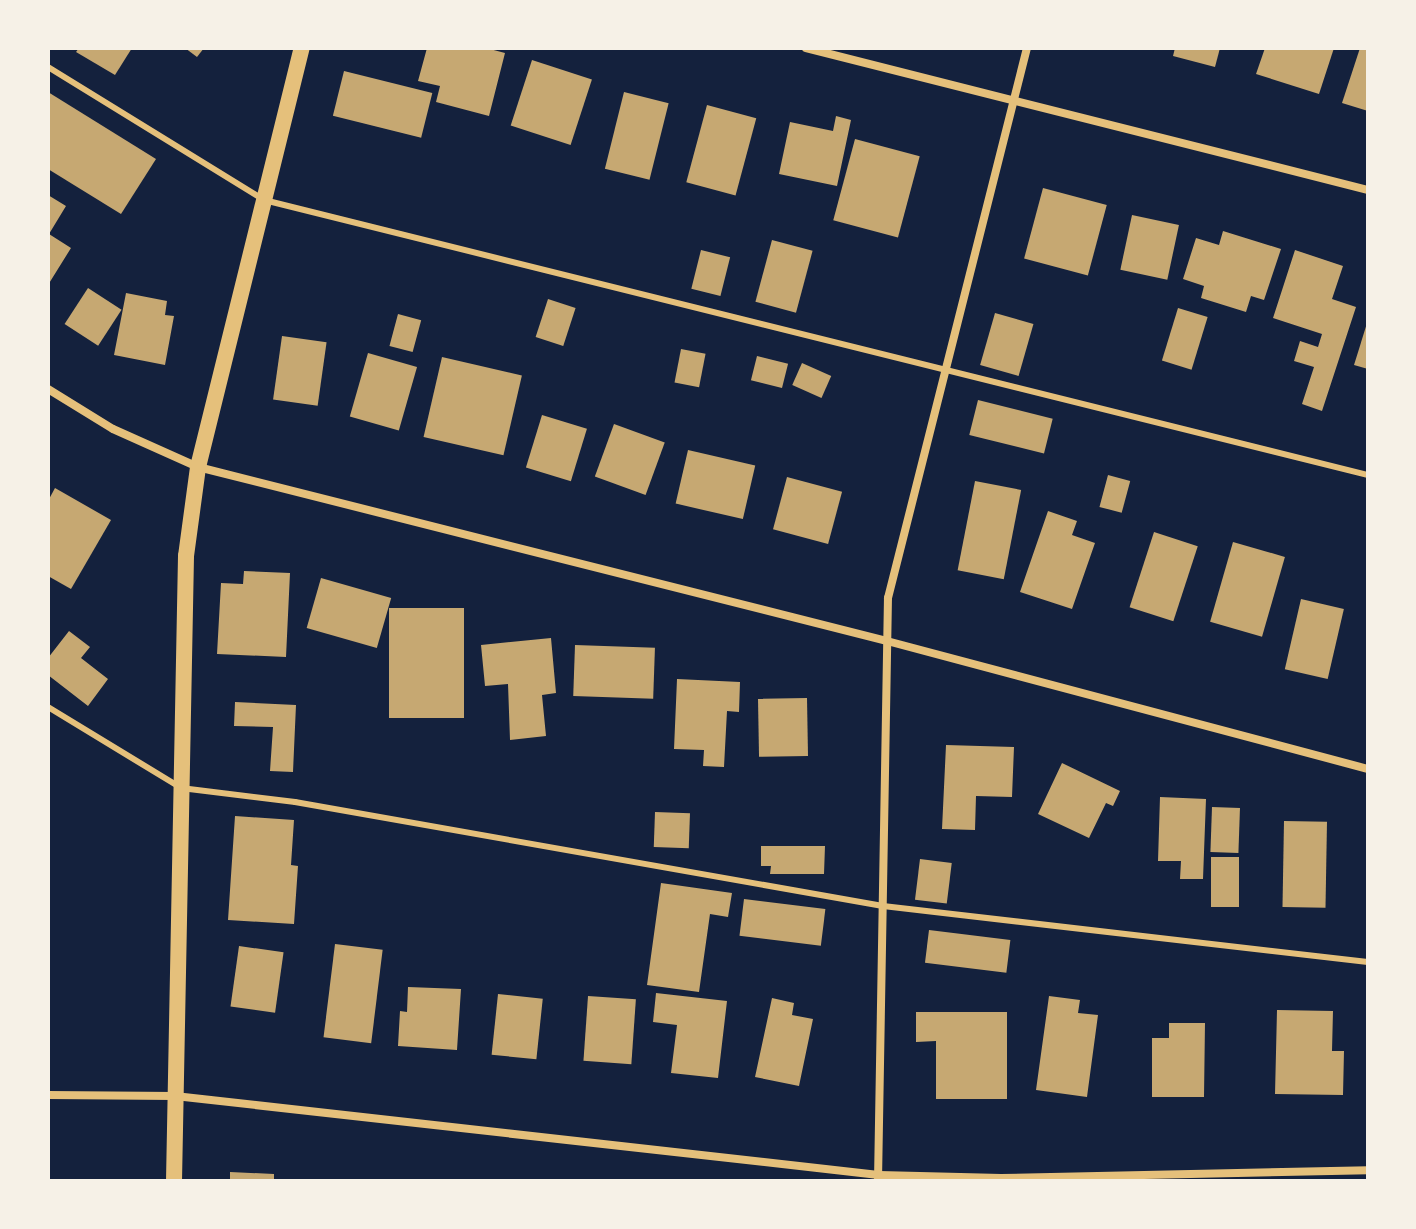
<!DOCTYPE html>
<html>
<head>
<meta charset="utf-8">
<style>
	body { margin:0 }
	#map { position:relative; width:1416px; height:1229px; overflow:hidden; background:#14213d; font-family:"PT Sans",sans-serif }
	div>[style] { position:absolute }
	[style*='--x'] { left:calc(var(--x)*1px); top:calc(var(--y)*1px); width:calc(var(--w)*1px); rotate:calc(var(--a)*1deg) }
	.building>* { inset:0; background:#c6a872; transform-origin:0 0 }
	.service>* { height:6px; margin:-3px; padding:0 3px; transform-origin:3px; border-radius:3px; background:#e5c07b }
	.minor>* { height:8px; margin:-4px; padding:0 4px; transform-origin:4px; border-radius:4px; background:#e5c07b }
	.secondary>* { height:16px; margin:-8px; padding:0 8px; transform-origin:8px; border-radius:8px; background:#e5c07b }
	span { translate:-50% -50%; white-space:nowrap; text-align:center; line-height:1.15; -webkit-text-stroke:6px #f6f1e7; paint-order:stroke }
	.frame { position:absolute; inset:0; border:50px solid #f6f1e7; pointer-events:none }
</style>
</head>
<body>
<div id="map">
	<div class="building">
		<i style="clip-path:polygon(79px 48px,132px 48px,115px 75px,76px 52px)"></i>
		<i style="clip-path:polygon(185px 48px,204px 48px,197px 57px)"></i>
		<i style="clip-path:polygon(427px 48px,486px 48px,505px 53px,489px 116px,436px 102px,440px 86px,418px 81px)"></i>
		<i style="clip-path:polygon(1175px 48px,1220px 48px,1215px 67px,1173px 56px)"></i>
		<i style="clip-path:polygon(1265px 48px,1334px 48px,1319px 94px,1256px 74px)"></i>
		<i style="clip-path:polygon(1360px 48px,1368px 48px,1368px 111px,1342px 103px)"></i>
		<i style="left:532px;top:60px;width:63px;height:69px;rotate:18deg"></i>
		<i style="left:344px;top:71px;width:91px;height:46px;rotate:14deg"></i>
		<i style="clip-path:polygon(48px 92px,156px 159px,121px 214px,48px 169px)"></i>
		<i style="left:624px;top:92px;width:46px;height:79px;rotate:14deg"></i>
		<i style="left:707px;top:105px;width:51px;height:80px;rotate:15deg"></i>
		<i style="clip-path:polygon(836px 116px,851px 120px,837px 186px,779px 174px,790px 122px,833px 131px)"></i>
		<i style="left:855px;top:139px;width:67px;height:84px;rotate:15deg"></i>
		<i style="left:1043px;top:188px;width:66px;height:73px;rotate:15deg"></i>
		<i style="clip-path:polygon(48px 195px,66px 206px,49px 234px,71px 248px,48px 285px)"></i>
		<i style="left:1132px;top:215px;width:48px;height:56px;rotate:12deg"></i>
		<i style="clip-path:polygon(1223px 231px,1281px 249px,1264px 300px,1251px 296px,1246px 312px,1201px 298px,1204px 286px,1183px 279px,1196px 238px,1219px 245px)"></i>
		<i style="left:772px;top:240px;width:42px;height:64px;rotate:15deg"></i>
		<i style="left:701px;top:250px;width:30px;height:40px;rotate:14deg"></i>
		<i style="clip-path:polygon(1295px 250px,1343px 266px,1332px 299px,1356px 307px,1322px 411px,1302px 404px,1314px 367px,1294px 361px,1300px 341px,1318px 347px,1322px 334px,1273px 318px)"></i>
		<i style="left:88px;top:288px;width:40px;height:43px;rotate:33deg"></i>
		<i style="clip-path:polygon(126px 293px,167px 301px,165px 315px,174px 316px,165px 365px,114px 355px)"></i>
		<i style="left:548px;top:299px;width:29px;height:40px;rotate:18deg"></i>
		<i style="left:1178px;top:308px;width:31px;height:55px;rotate:17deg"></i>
		<i style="left:995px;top:313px;width:40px;height:54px;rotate:16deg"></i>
		<i style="left:398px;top:314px;width:24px;height:33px;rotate:15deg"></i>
		<i style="clip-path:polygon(1368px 320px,1368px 369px,1354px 365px)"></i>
		<i style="left:282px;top:336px;width:45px;height:64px;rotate:8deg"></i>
		<i style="left:681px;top:349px;width:25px;height:34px;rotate:11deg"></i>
		<i style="left:368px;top:353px;width:51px;height:66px;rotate:16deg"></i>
		<i style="left:757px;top:356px;width:32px;height:25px;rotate:14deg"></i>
		<i style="left:442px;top:357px;width:82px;height:82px;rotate:13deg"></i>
		<i style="left:802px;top:363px;width:32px;height:24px;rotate:24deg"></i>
		<i style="left:978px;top:400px;width:77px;height:36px;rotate:14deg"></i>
		<i style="left:542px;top:415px;width:47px;height:55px;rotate:17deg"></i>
		<i style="left:614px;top:424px;width:54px;height:56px;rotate:20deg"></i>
		<i style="left:688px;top:450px;width:69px;height:55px;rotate:13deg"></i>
		<i style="left:1108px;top:475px;width:23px;height:33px;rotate:15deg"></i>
		<i style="left:787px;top:477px;width:57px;height:54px;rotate:15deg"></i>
		<i style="left:975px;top:481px;width:47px;height:91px;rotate:11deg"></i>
		<i style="clip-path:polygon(55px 488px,111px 520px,71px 589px,48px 576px,48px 501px)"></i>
		<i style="clip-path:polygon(1048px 511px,1077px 521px,1072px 535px,1095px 543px,1072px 609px,1020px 592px)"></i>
		<i style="left:1154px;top:532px;width:46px;height:79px;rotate:18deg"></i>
		<i style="left:1233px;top:542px;width:54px;height:83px;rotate:16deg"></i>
		<i style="clip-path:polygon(244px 571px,290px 573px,286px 657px,217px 654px,221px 583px,243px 584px)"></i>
		<i style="left:321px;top:578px;width:73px;height:52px;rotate:16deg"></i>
		<i style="left:1301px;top:599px;width:44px;height:72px;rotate:13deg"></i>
		<i style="left:464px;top:608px;width:110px;height:75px;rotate:90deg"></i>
		<i style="clip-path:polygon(69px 631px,90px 647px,81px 658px,108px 679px,88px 706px,48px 675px,48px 658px)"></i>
		<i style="clip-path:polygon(551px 638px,556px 693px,542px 695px,546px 736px,510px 740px,508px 684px,485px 686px,481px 645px)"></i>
		<i style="left:575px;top:645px;width:80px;height:51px;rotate:2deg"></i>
		<i style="clip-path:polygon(677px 679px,740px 682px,739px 712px,727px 711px,724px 767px,703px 766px,704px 750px,674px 749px)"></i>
		<i style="left:807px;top:698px;width:58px;height:49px;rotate:89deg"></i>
		<i style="clip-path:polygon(235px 702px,296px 705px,293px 772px,270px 771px,273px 727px,234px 726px)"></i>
		<i style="clip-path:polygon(946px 745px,1014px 747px,1012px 797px,976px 796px,975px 830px,942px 829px)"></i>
		<i style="clip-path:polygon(1062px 763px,1120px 791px,1113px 806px,1106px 803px,1089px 838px,1038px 814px)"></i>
		<i style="clip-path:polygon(1160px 797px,1206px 799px,1203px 879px,1180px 879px,1181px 861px,1158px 861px)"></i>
		<i style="left:1212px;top:807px;width:28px;height:45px;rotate:2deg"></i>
		<i style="left:655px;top:812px;width:35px;height:35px;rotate:2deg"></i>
		<i style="clip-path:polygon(235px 816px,294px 820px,291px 865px,298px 866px,294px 924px,228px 920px)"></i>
		<i style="left:1284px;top:821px;width:43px;height:86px;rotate:1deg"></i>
		<i style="clip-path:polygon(761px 846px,825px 846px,824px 874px,770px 874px,771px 866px,761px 866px)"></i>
		<i style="left:1211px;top:857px;width:28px;height:50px"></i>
		<i style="left:920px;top:859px;width:32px;height:41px;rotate:7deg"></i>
		<i style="clip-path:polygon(661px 883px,732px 893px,728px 917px,710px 914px,699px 992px,647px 985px)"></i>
		<i style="left:744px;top:899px;width:82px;height:37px;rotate:7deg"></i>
		<i style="left:929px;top:930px;width:82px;height:33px;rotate:7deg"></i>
		<i style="left:335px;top:944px;width:48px;height:94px;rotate:7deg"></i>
		<i style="left:239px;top:946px;width:45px;height:61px;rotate:8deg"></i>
		<i style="clip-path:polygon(408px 987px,461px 989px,457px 1050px,398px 1046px,400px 1011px,407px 1012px)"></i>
		<i style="clip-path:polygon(656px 993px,727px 1001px,718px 1078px,671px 1073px,677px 1025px,653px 1022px)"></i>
		<i style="left:498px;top:994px;width:45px;height:61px;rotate:6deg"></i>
		<i style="left:588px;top:996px;width:48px;height:65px;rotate:4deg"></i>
		<i style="clip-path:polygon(1049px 996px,1080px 1000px,1078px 1013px,1098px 1015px,1087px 1097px,1036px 1090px)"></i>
		<i style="clip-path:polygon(772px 998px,794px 1003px,792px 1015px,813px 1019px,799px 1086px,755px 1077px)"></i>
		<i style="clip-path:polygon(1277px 1010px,1333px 1011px,1332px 1051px,1344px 1051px,1343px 1095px,1275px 1094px)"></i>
		<i style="clip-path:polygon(916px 1012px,1007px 1012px,1007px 1099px,936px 1099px,936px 1041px,916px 1042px)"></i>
		<i style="clip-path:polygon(1169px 1023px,1205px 1023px,1204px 1097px,1152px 1097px,1152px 1038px,1169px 1038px)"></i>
		<i style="clip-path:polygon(230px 1172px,274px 1174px,274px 1181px,230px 1181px)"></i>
	</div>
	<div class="service">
		<i style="--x:48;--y:67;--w:254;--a:31.6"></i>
		<i style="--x:264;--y:200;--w:1138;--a:13.99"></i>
		<i style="--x:48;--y:707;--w:156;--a:31.3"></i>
		<i style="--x:181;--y:788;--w:115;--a:7"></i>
		<i style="--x:295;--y:802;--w:597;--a:10.03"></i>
		<i style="--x:883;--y:906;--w:488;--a:6.6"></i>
	</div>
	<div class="minor">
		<i style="--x:806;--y:48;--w:580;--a:14.18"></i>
		<i style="--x:48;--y:389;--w:76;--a:31.6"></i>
		<i style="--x:113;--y:429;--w:93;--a:24.1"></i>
		<i style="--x:198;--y:467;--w:711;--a:14.17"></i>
		<i style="--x:887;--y:641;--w:498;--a:14.9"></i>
		<i style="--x:48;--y:1095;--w:127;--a:0.5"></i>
		<i style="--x:175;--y:1096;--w:708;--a:6.4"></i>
		<i style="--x:879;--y:1175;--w:122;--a:1.4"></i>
		<i style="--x:1001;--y:1178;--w:367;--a:-1.2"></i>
		<i style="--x:878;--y:1181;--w:583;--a:-89.02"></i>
		<i style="--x:888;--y:598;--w:567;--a:-75.82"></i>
	</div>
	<div class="secondary">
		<i style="--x:174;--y:1181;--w:625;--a:-88.9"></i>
		<i style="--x:186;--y:556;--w:90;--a:-82.3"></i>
		<i style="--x:198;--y:467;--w:432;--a:-76.1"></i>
	</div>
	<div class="frame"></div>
</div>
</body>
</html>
